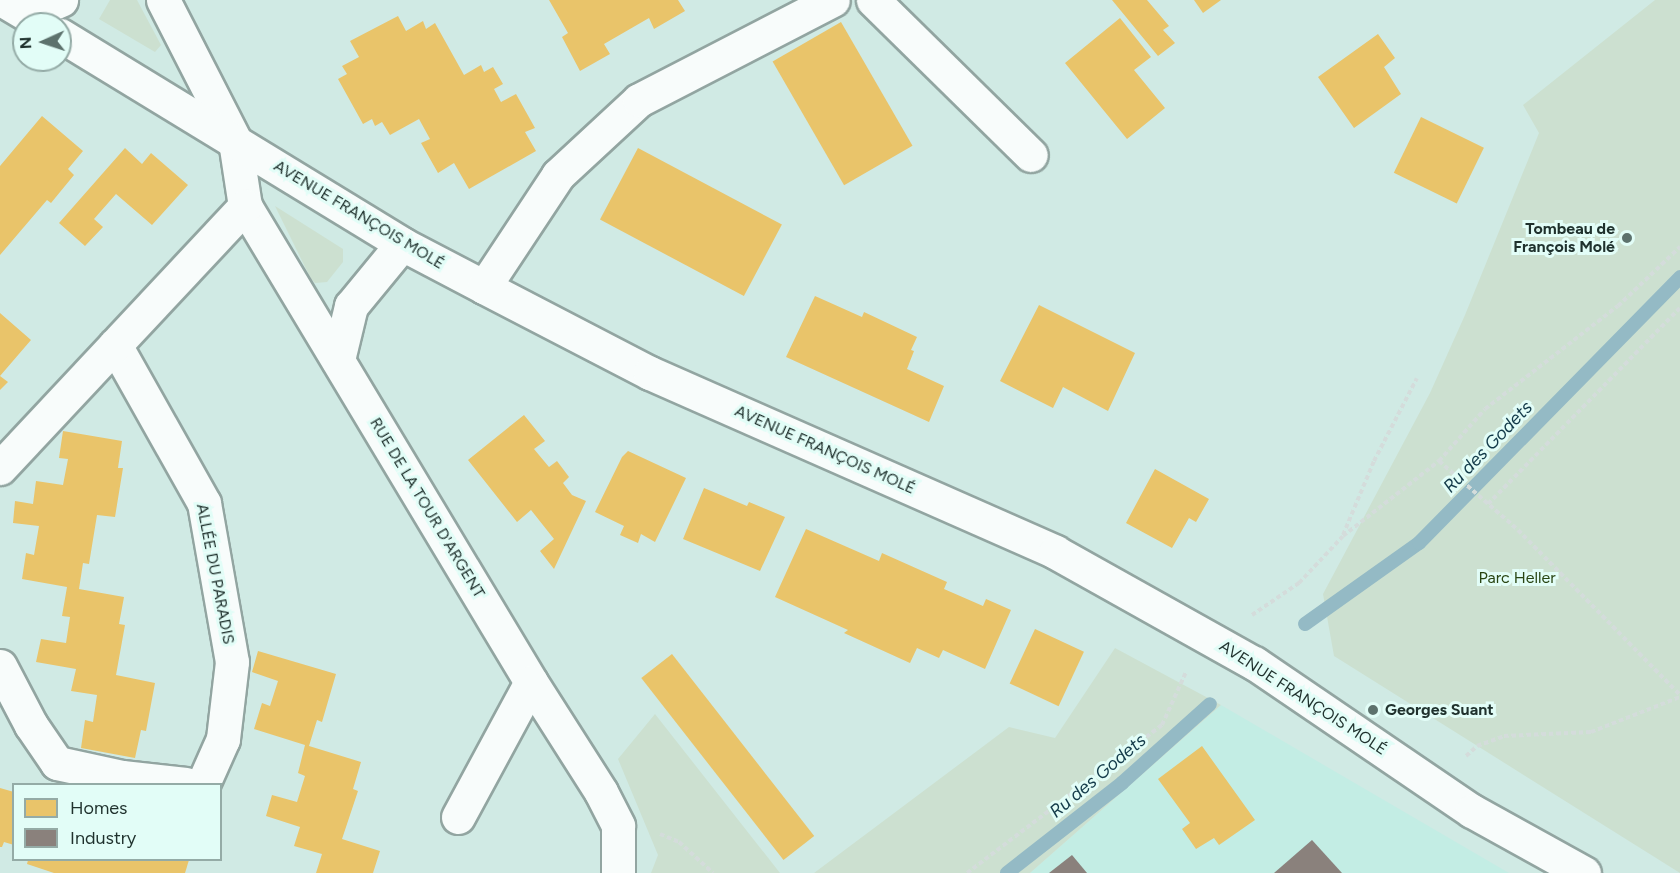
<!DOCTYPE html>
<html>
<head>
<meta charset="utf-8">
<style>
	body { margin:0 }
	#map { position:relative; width:1680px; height:873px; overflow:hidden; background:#d0eae4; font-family:Figtree,sans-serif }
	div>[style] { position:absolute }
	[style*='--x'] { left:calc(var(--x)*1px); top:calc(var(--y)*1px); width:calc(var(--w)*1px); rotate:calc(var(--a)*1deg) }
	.built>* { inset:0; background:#c3ede4 }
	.green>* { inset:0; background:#cce0d0 }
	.homes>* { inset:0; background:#e9c46a; transform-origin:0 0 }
	.industry>* { inset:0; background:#8a817c }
	.stream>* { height:14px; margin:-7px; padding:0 7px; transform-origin:7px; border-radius:7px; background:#94bac5 }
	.path>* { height:4px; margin-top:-2px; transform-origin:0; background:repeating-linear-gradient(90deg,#d4dcdb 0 4.5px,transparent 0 7.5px) }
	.roads { filter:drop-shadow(2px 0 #92a5a1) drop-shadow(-2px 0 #92a5a1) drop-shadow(0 2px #92a5a1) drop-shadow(0 -2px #92a5a1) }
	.minor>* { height:33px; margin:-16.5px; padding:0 16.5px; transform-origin:16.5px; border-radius:16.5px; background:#f8fcfb }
	.dots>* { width:16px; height:16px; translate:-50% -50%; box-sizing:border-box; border:3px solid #e2fdf7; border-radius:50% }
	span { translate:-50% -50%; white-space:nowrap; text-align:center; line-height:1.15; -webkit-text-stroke:6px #e2fdf7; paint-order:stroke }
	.street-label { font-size:16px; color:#1f312d }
	.poi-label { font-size:16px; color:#1f312d; font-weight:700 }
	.right { translate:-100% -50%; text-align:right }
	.left { translate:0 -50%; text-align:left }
	.park-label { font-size:16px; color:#294512 }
	.water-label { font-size:18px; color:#133a49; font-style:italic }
	.legend { position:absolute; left:12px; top:783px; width:210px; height:78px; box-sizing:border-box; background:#e2fdf7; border:2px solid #94aba6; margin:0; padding:8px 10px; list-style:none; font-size:18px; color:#1f312d }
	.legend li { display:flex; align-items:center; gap:12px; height:30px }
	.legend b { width:30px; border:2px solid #94aba6 }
	.north { position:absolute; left:12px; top:12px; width:60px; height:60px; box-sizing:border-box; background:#e2fdf7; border:2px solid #94aba6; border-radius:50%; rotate:267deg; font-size:16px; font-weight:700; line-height:24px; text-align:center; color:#1f312d }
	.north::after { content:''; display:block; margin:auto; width:21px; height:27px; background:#5d726d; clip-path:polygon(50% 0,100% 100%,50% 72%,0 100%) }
</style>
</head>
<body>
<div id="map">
	<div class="built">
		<i style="clip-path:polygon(1221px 705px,1509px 873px,1030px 873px)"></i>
	</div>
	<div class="green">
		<i style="clip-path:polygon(110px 0,137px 0,161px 45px,155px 52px,99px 19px)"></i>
		<i style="clip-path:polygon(1655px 0,1680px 0,1680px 873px,1334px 656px,1323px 594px,1430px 393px,1465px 315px,1539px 133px,1523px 105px)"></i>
		<i style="clip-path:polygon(275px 206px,343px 249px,343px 262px,327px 282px,315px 283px,311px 279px)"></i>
		<i style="clip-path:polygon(1115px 648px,1221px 705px,1030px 873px,814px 873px,1009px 727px,1055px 738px)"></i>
		<i style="clip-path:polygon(655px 714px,780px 873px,651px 873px,658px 855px,618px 759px)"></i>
	</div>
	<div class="homes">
		<i style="clip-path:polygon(549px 0,678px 0,685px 11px,654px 29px,649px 18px,604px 44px,610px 54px,580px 71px,562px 37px,568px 33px)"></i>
		<i style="clip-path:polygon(1112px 0,1147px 0,1169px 26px,1163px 30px,1175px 43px,1158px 56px)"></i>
		<i style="clip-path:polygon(1194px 0,1221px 0,1203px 13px)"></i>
		<i style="clip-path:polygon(398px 16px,406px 31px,423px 21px,426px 29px,435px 23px,464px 75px,481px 65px,484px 72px,493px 67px,503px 84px,494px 89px,501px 102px,516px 94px,535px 128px,525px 132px,536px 151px,469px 189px,454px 163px,438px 173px,421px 143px,430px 139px,419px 119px,390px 135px,382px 122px,375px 126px,372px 119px,363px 124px,338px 79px,347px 74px,342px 66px,359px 57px,350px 41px)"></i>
		<i style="clip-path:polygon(1120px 18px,1151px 57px,1134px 70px,1165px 108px,1127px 139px,1065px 63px)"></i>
		<i style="left:841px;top:22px;width:143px;height:79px;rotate:60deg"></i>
		<i style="clip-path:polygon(1378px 34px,1395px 58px,1384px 67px,1401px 94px,1354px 128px,1318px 77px)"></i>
		<i style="clip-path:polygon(42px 116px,83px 151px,68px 169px,74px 175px,51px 203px,47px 200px,0 255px,0 166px)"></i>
		<i style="left:1421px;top:117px;width:70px;height:62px;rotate:26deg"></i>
		<i style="clip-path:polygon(125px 148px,142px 164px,151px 153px,188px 185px,152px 225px,116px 194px,94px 219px,103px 227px,85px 246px,59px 223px)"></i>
		<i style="left:638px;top:148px;width:163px;height:81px;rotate:28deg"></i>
		<i style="clip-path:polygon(815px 296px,862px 317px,864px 312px,917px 337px,911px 350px,914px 351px,907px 369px,944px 386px,929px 422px,786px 357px)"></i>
		<i style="clip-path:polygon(1039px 305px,1135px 353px,1108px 411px,1063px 387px,1053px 408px,1000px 381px)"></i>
		<i style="clip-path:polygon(0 313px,31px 340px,0 376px,8px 382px,0 390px)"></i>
		<i style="clip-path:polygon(524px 415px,545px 441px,534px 449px,549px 467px,557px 461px,569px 477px,563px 483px,572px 495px,586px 501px,554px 569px,540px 551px,554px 539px,531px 510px,517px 522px,468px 460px)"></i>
		<i style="clip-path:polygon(63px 431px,122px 441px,118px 468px,123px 468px,115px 517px,97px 515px,89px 564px,83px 563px,79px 589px,124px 597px,119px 624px,125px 625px,116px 675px,155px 683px,146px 731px,141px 730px,135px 758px,81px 748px,85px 720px,93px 722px,97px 695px,71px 691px,76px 669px,36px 662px,41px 639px,66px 643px,70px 617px,62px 616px,67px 587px,22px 579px,26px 553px,34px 555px,39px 526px,13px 523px,15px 501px,33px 504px,36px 481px,63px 485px,68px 459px,59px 458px)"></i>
		<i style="clip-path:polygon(628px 451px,686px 478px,655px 542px,641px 534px,638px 543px,620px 535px,624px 526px,595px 512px,622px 457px)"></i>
		<i style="clip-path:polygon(1155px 469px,1209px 499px,1196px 522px,1189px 518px,1172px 548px,1126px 523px)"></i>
		<i style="clip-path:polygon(704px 488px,747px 506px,749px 502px,785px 517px,760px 571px,683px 539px)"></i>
		<i style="clip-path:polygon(806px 529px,879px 561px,882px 553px,947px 582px,944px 589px,983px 606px,986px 599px,1011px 610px,985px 669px,943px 650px,939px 658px,917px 648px,910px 663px,844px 633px,848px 630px,775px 597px)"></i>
		<i style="left:1035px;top:629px;width:54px;height:60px;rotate:25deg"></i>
		<i style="clip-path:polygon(258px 651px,336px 674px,322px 722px,317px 720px,309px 746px,361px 762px,353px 789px,358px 791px,342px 839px,380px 851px,373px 873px,316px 873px,322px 854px,294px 846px,300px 827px,266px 816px,272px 795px,297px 802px,305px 776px,298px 773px,305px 745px,254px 729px,262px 703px,270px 706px,278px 681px,252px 672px)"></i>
		<i style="left:672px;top:654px;width:231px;height:39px;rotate:52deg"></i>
		<i style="clip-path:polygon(1202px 746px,1255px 820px,1219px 845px,1214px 838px,1196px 849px,1182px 829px,1190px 823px,1158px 779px)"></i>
		<i style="clip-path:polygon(0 788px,14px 792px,14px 845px,4px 842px,2px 847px,0 847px)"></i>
		<i style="clip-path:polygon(28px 860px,189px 860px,185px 873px,54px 873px,27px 864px)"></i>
	</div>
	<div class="industry">
		<i style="clip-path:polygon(1312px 840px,1342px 873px,1274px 873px)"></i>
		<i style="clip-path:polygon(1072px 855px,1087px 873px,1049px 873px)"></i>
	</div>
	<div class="stream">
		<i style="--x:1305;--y:624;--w:140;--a:-35.4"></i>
		<i style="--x:1419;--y:543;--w:373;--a:-45.5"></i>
		<i style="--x:1007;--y:873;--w:146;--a:-38"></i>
		<i style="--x:1122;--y:783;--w:118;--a:-41.9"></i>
	</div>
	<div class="path">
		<i style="--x:1439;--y:461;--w:105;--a:41.1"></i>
		<i style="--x:1518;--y:530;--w:231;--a:45.5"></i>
		<i style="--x:1488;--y:504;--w:274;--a:-45.6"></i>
		<i style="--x:1343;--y:535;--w:80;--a:-67.3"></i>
		<i style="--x:1374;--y:461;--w:93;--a:-62.6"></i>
		<i style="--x:1252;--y:615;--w:57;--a:-34.2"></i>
		<i style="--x:1299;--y:583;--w:64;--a:-46.9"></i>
		<i style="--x:1343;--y:536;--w:122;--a:-38"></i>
		<i style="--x:1439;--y:461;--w:69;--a:-48.5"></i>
		<i style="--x:1485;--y:409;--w:168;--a:-37.8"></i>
		<i style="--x:1618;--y:306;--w:86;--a:-43.6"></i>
		<i style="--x:1466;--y:756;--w:15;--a:-42"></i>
		<i style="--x:1477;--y:746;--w:29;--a:-20"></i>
		<i style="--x:1504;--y:736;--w:87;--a:-2.6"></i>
		<i style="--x:1591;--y:732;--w:96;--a:-21.5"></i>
		<i style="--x:660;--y:834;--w:21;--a:23"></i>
		<i style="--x:679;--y:842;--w:46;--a:42.4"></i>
		<i style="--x:967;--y:873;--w:245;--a:-37.2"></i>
		<i style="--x:1162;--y:725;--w:58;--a:-65.6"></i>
	</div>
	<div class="roads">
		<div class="minor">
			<i style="--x:3;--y:0;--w:47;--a:31"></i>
			<i style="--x:163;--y:0;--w:158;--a:62.9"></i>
			<i style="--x:235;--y:141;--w:66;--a:81.3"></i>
			<i style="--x:245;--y:206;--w:555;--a:59"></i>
			<i style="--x:531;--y:682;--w:130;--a:57.5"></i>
			<i style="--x:601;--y:792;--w:38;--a:63"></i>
			<i style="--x:618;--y:826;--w:47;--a:90"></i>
			<i style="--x:873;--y:0;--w:221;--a:44.5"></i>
			<i style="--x:28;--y:14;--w:36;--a:-23"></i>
			<i style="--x:60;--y:35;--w:401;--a:31.4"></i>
			<i style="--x:402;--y:244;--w:93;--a:27.7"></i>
			<i style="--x:484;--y:287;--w:187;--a:27.4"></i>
			<i style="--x:650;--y:373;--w:443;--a:23.8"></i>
			<i style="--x:1055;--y:552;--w:228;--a:29.2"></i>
			<i style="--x:1254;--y:663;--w:263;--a:34.2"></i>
			<i style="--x:1472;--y:811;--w:128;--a:29"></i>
			<i style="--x:484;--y:287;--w:134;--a:-56.5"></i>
			<i style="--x:558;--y:175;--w:110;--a:-42.8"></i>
			<i style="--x:639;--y:100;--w:218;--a:-27.3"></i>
			<i style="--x:115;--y:345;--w:181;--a:60.6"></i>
			<i style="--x:204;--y:503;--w:161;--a:80"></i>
			<i style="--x:232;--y:662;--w:78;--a:96.7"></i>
			<i style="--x:223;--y:739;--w:49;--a:114"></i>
			<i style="--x:338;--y:360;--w:56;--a:-76.5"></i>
			<i style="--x:351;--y:306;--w:80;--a:-50.6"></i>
			<i style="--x:0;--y:468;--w:359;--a:-46.9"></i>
			<i style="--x:0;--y:666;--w:67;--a:62.3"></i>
			<i style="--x:31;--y:725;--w:46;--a:55.6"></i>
			<i style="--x:57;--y:763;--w:66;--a:12.2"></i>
			<i style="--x:122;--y:777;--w:64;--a:6.2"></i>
			<i style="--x:458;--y:817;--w:153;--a:-61.6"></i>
		</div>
	</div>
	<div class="dots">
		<i style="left:1627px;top:238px;background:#5d726d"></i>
		<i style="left:1373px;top:710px;background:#5d726d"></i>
	</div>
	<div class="street-label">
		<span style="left:359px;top:215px;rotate:31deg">AVENUE FRANÇOIS MOLÉ</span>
		<span style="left:825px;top:450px;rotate:24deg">AVENUE FRANÇOIS MOLÉ</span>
		<span style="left:427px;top:508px;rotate:59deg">RUE DE LA TOUR D'ARGENT</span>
		<span style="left:215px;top:574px;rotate:79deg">ALLÉE DU PARADIS</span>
		<span style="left:1303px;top:698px;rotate:33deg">AVENUE FRANÇOIS MOLÉ</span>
	</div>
	<div class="poi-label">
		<span class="right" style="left:1615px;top:238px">Tombeau de<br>François Molé</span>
		<span class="left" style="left:1385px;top:710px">Georges Suant</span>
	</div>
	<div class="park-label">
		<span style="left:1517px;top:578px">Parc Heller</span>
	</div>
	<div class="water-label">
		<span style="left:1488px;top:447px;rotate:-46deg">Ru des Godets</span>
		<span style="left:1098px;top:776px;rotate:-40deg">Ru des Godets</span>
	</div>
	<ul class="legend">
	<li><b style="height:16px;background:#e9c46a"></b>Homes</li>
	<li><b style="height:16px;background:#8a817c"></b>Industry</li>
	</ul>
	<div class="north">N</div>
</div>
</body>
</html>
